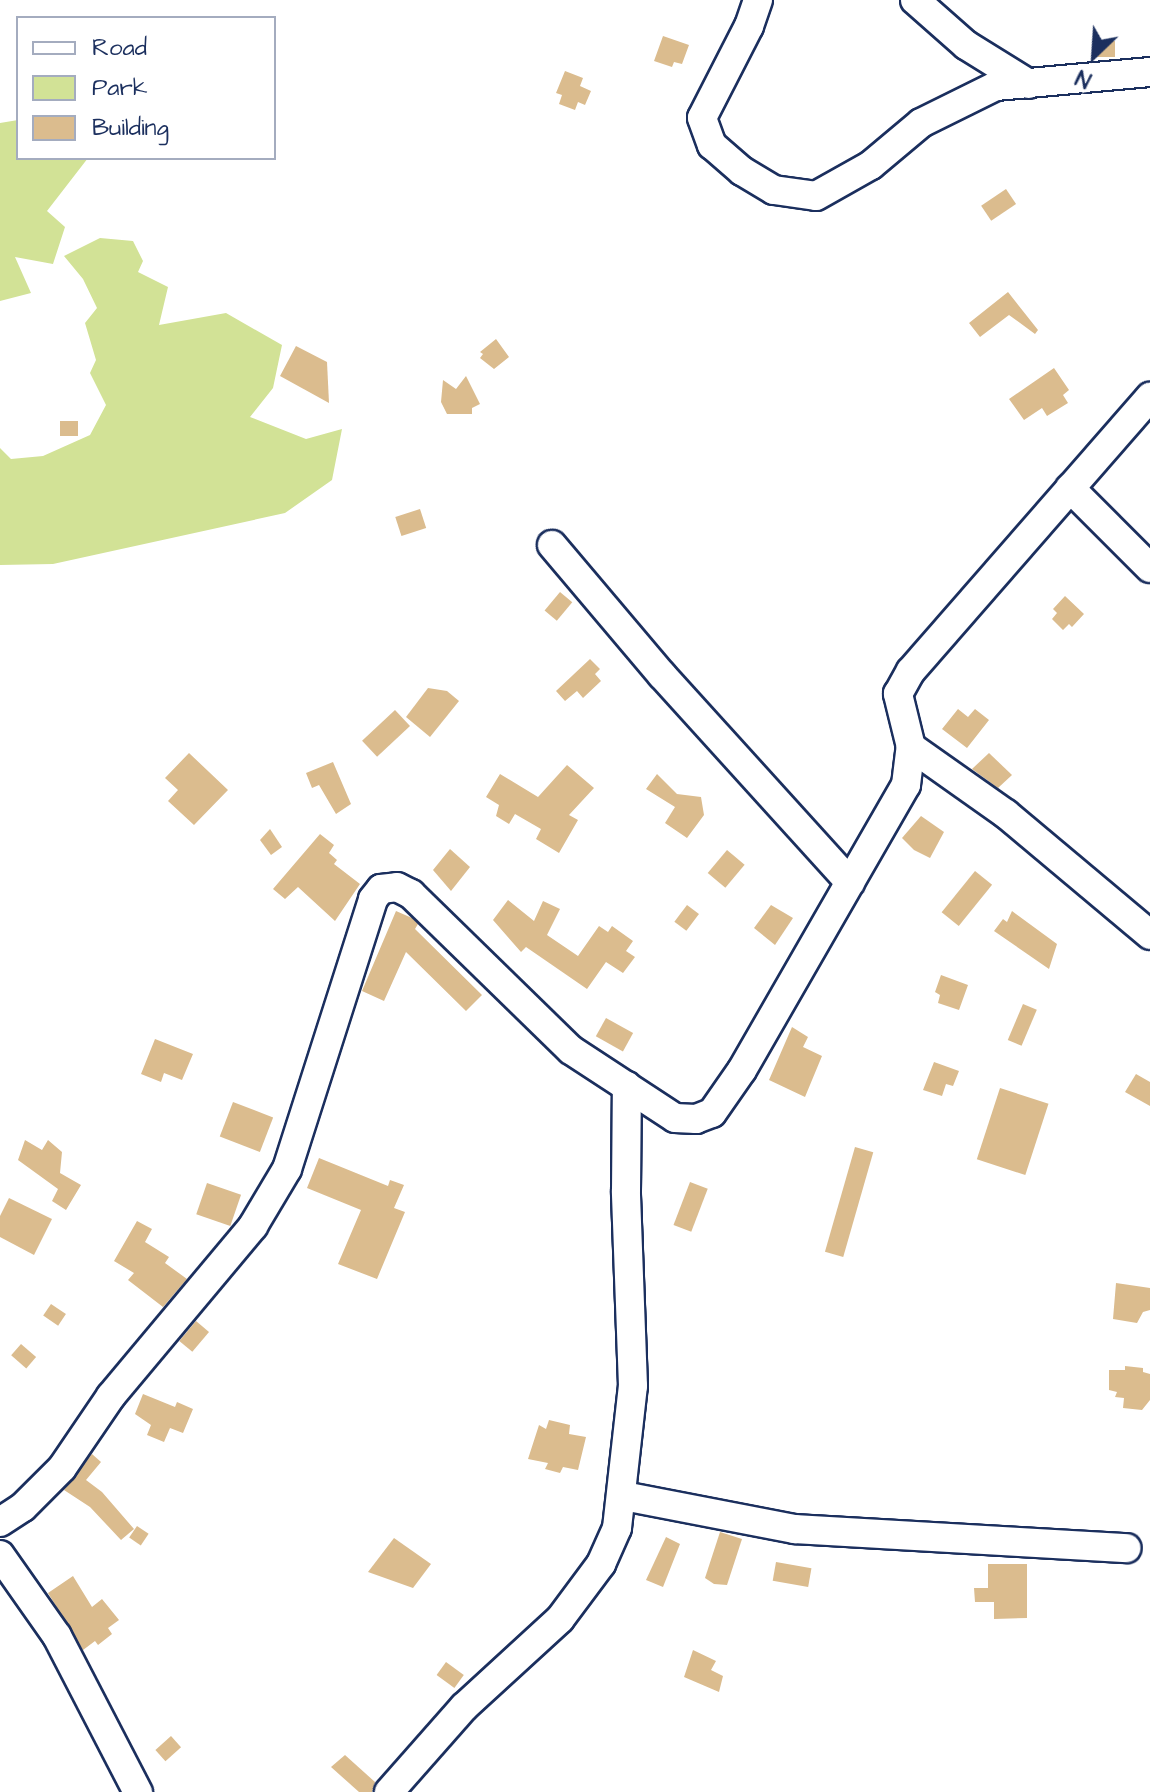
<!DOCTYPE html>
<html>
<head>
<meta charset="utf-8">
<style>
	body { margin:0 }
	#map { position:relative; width:1150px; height:1792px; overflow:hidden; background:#fff; font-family:"Architects Daughter",sans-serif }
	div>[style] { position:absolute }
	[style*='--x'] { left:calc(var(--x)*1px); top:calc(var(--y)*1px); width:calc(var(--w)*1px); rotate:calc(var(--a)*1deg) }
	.green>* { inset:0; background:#d2e296 }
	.building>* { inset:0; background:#dbbc8e; transform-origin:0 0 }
	.roads { filter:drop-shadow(2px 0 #1b2f5e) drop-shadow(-2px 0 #1b2f5e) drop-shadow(0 2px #1b2f5e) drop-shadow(0 -2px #1b2f5e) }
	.minor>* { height:28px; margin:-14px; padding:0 14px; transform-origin:14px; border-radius:14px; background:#fff }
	span { translate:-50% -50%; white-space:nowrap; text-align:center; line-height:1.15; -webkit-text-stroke:6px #fff; paint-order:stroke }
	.legend { position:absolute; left:16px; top:16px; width:260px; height:144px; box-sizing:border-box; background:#fff; border:2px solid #a4acbf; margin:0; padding:10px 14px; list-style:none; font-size:24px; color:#1b2f5e }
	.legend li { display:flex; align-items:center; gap:16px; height:40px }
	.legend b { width:40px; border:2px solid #a4acbf }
	.north { position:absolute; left:1054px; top:16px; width:80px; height:80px; -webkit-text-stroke:6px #fff; paint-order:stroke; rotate:205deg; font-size:22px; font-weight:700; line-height:32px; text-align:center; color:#1b2f5e }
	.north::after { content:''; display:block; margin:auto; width:28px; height:36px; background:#1b2f5e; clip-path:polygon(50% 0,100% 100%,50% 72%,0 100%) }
</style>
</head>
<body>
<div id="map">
	<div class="green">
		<i style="clip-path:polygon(18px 120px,18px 158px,88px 158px,47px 211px,65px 227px,53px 264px,15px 257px,31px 293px,0 301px,0 123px)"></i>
		<i style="clip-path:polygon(100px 238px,133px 241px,143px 261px,138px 272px,168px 287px,159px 325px,226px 313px,282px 345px,273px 388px,250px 417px,306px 439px,342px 429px,332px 480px,285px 513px,53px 564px,0 565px,0 448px,11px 459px,43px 456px,90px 435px,106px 405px,90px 373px,96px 360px,85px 323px,97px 308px,83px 279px,64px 256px)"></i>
	</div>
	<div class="building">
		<i style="clip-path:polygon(663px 36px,689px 45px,682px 64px,674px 62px,672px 67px,654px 61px)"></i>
		<i style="left:1095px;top:41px;width:20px;height:16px"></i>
		<i style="clip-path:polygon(565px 71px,583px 78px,580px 86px,591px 91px,585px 105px,578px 102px,575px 110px,559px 104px,562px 95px,556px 93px)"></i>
		<i style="left:1006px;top:189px;width:18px;height:30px;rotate:56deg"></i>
		<i style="clip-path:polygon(1008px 292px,1038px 330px,1035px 334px,1009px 315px,980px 337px,969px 323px)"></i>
		<i style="clip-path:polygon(496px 339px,509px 357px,494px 369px,480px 358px,483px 354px,480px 352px)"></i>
		<i style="clip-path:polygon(296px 346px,327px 362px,329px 403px,280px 376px)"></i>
		<i style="clip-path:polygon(1054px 368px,1069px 390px,1063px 395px,1068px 403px,1047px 416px,1042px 408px,1024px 420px,1009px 399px)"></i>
		<i style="clip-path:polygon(466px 376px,480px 404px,472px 408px,472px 414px,447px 414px,441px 402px,443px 380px,456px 389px)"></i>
		<i style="left:60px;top:421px;width:18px;height:15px"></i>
		<i style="left:420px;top:509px;width:20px;height:26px;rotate:72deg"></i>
		<i style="left:560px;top:592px;width:16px;height:24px;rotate:40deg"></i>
		<i style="clip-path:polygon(1065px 596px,1084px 614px,1072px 627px,1069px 624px,1063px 630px,1052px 619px,1057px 613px,1053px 609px)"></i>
		<i style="clip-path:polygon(590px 659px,600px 669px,595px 674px,601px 681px,583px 698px,577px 691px,565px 701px,556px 691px)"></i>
		<i style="clip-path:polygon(428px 688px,447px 691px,459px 701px,430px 737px,406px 717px)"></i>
		<i style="clip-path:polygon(958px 709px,968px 717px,975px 709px,989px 720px,967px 748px,942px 729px)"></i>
		<i style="left:395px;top:710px;width:22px;height:45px;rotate:47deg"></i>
		<i style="clip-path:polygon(189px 753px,228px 790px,194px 825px,168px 801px,178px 790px,165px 778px)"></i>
		<i style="clip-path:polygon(989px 753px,1012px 775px,998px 788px,972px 769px)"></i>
		<i style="clip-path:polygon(333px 762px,351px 804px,336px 814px,319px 785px,312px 788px,306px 773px)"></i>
		<i style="clip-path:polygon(567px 765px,594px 788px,569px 815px,578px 820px,559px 853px,536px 839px,541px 829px,515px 814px,509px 824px,496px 816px,499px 805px,486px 797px,500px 774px,538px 797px)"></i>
		<i style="clip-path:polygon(657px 774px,677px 794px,701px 797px,704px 815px,687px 838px,665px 823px,675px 807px,646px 789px)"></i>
		<i style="clip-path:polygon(921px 816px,944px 832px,930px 858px,914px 850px,902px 838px)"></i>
		<i style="clip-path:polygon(270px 829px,282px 847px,271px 855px,260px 840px)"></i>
		<i style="clip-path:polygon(320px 834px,334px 845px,329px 853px,337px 860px,334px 864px,360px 884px,335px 921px,298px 887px,285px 899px,273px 889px)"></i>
		<i style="clip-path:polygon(450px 849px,470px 867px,451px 891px,433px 870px)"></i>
		<i style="left:727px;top:850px;width:23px;height:30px;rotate:40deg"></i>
		<i style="left:975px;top:871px;width:22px;height:53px;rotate:39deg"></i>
		<i style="clip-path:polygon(508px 900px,534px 921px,543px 901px,560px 909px,547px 935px,578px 956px,599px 926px,608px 932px,612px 926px,633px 941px,626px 951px,635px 957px,623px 973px,606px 962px,587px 989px,526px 947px,521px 952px,493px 920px)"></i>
		<i style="left:687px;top:905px;width:15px;height:21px;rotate:37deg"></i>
		<i style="clip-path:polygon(771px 905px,793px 918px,775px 945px,754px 928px)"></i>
		<i style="clip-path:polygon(396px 911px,412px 918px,418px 924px,415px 929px,482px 995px,466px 1011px,406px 952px,384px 1001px,362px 991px)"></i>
		<i style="clip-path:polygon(1012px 911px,1057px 944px,1049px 969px,994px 931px,1003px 919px,1007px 922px)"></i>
		<i style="clip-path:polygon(941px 975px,968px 985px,959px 1010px,938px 1003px,940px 995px,935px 992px)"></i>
		<i style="left:1023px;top:1004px;width:15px;height:39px;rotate:23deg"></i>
		<i style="left:606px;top:1018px;width:31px;height:21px;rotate:29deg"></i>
		<i style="clip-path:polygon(792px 1027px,808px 1037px,803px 1047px,822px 1056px,805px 1097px,769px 1080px)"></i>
		<i style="clip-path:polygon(155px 1039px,193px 1054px,182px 1080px,164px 1073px,161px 1082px,141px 1074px)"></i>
		<i style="clip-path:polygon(934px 1062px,959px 1071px,953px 1086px,946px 1084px,942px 1096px,923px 1090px)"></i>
		<i style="clip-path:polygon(1136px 1074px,1150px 1082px,1150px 1106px,1125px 1092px)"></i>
		<i style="left:1000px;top:1088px;width:51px;height:75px;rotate:18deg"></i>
		<i style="left:233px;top:1102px;width:43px;height:37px;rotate:21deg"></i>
		<i style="clip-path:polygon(25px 1140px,42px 1150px,48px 1140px,62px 1152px,60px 1173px,81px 1185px,66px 1210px,52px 1201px,58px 1189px,18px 1160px)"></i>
		<i style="left:855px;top:1147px;width:19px;height:109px;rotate:16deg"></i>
		<i style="clip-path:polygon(319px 1158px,388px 1186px,390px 1180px,404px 1185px,394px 1208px,405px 1212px,377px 1279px,338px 1264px,361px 1210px,307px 1188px)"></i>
		<i style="left:690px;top:1182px;width:19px;height:46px;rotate:21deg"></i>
		<i style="left:207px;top:1183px;width:36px;height:33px;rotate:19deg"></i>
		<i style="clip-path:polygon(9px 1198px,52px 1219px,34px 1255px,0 1237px,0 1216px)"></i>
		<i style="clip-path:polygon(137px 1221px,152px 1229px,145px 1242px,169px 1257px,165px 1263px,187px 1279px,163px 1307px,128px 1280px,134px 1273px,114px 1261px)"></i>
		<i style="clip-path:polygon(1116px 1283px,1150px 1288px,1150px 1310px,1143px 1312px,1137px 1323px,1113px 1319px)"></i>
		<i style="left:51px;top:1304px;width:18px;height:14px;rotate:34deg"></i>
		<i style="left:196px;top:1321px;width:17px;height:26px;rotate:40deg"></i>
		<i style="left:21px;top:1344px;width:20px;height:15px;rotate:41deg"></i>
		<i style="clip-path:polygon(1125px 1366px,1143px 1368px,1143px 1372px,1150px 1374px,1150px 1400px,1142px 1410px,1123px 1408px,1124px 1398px,1115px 1397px,1117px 1392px,1109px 1390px,1109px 1370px,1125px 1370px)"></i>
		<i style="clip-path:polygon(143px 1394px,175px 1407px,177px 1402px,193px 1409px,183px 1433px,170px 1428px,164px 1442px,147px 1435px,151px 1425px,135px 1414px)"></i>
		<i style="clip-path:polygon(549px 1420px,570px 1425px,569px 1434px,586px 1437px,578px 1470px,563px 1467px,560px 1473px,545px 1469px,548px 1463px,528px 1459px,539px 1425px,546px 1429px)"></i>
		<i style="clip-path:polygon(92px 1454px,101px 1462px,86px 1480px,102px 1492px,134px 1529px,121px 1540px,90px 1507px,64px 1490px)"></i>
		<i style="left:137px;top:1526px;width:14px;height:14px;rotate:34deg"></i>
		<i style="clip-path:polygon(720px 1532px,742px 1539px,727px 1585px,714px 1584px,705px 1578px)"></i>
		<i style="clip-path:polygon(666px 1537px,680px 1544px,663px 1587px,646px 1580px)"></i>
		<i style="clip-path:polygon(394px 1538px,431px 1564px,413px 1588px,368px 1572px)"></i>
		<i style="left:776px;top:1562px;width:36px;height:19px;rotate:10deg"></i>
		<i style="clip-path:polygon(988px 1564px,1027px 1564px,1027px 1618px,994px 1619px,994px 1602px,975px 1602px,974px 1588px,988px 1588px)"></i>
		<i style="clip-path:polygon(73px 1576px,92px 1607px,102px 1599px,119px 1620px,108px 1628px,112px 1634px,98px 1645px,95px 1641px,83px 1650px,48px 1593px)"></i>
		<i style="clip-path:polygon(693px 1650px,716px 1661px,711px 1670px,723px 1676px,719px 1692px,684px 1677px)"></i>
		<i style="left:446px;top:1662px;width:22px;height:16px;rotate:36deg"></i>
		<i style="left:171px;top:1736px;width:15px;height:21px;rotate:48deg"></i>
		<i style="clip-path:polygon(345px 1755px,375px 1782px,372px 1792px,359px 1792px,331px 1767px)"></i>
	</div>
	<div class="roads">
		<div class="minor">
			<i style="--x:758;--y:0;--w:28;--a:109"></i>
			<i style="--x:749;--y:26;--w:103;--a:117.1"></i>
			<i style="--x:702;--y:118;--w:29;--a:70"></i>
			<i style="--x:712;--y:145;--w:40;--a:41"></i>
			<i style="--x:742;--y:171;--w:37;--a:31"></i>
			<i style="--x:774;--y:190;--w:42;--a:8.1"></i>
			<i style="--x:816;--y:196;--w:63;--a:-29.4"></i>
			<i style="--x:871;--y:165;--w:65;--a:-40"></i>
			<i style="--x:921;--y:123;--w:84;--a:-26.3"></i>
			<i style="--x:996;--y:86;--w:155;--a:-5.2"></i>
			<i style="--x:915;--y:0;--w:68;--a:41.4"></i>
			<i style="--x:966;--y:45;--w:74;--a:31.8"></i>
			<i style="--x:1070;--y:488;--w:113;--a:45"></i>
			<i style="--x:552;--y:545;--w:170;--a:49.8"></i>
			<i style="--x:662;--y:675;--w:280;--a:47.8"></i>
			<i style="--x:911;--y:747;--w:116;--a:35.2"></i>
			<i style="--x:1006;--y:814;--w:188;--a:40"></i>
			<i style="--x:623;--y:1496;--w:175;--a:10.9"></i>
			<i style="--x:795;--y:1529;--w:332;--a:3.3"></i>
			<i style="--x:0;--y:1522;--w:27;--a:-33"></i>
			<i style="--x:23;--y:1507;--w:55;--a:-45"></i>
			<i style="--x:62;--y:1468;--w:87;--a:-55.8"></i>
			<i style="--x:111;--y:1396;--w:222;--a:-50.1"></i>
			<i style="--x:253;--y:1226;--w:66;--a:-59.2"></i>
			<i style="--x:287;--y:1169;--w:283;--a:-72.3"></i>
			<i style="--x:373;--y:899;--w:13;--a:-51"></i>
			<i style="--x:381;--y:889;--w:16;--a:-7"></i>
			<i style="--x:397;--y:887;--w:16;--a:27"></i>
			<i style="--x:411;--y:894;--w:223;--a:44.3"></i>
			<i style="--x:571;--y:1050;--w:124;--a:33.2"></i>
			<i style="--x:675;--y:1118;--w:21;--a:3"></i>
			<i style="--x:696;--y:1119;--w:17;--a:-21"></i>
			<i style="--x:712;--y:1113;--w:52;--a:-55.1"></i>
			<i style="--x:742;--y:1070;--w:329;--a:-60.1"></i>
			<i style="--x:906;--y:785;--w:38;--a:-83"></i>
			<i style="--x:911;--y:747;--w:55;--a:-103.8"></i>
			<i style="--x:898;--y:694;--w:26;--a:-61"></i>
			<i style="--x:911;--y:671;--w:364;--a:-48.9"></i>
			<i style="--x:0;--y:1555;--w:99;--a:54.9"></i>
			<i style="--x:57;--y:1636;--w:176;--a:62.6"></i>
			<i style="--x:389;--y:1792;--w:113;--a:-48.6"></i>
			<i style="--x:464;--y:1707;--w:130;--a:-42.5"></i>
			<i style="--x:560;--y:1619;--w:69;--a:-53.3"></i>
			<i style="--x:601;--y:1564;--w:39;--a:-66"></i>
			<i style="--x:617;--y:1528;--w:143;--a:-83.6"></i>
			<i style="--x:633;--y:1386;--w:195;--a:-92.1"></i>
			<i style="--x:626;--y:1191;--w:105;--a:-89.5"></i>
		</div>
	</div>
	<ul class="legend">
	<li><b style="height:10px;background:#fff"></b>Road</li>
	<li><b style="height:22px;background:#d2e296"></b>Park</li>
	<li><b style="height:22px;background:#dbbc8e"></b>Building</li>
	</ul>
	<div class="north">N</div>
</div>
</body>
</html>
